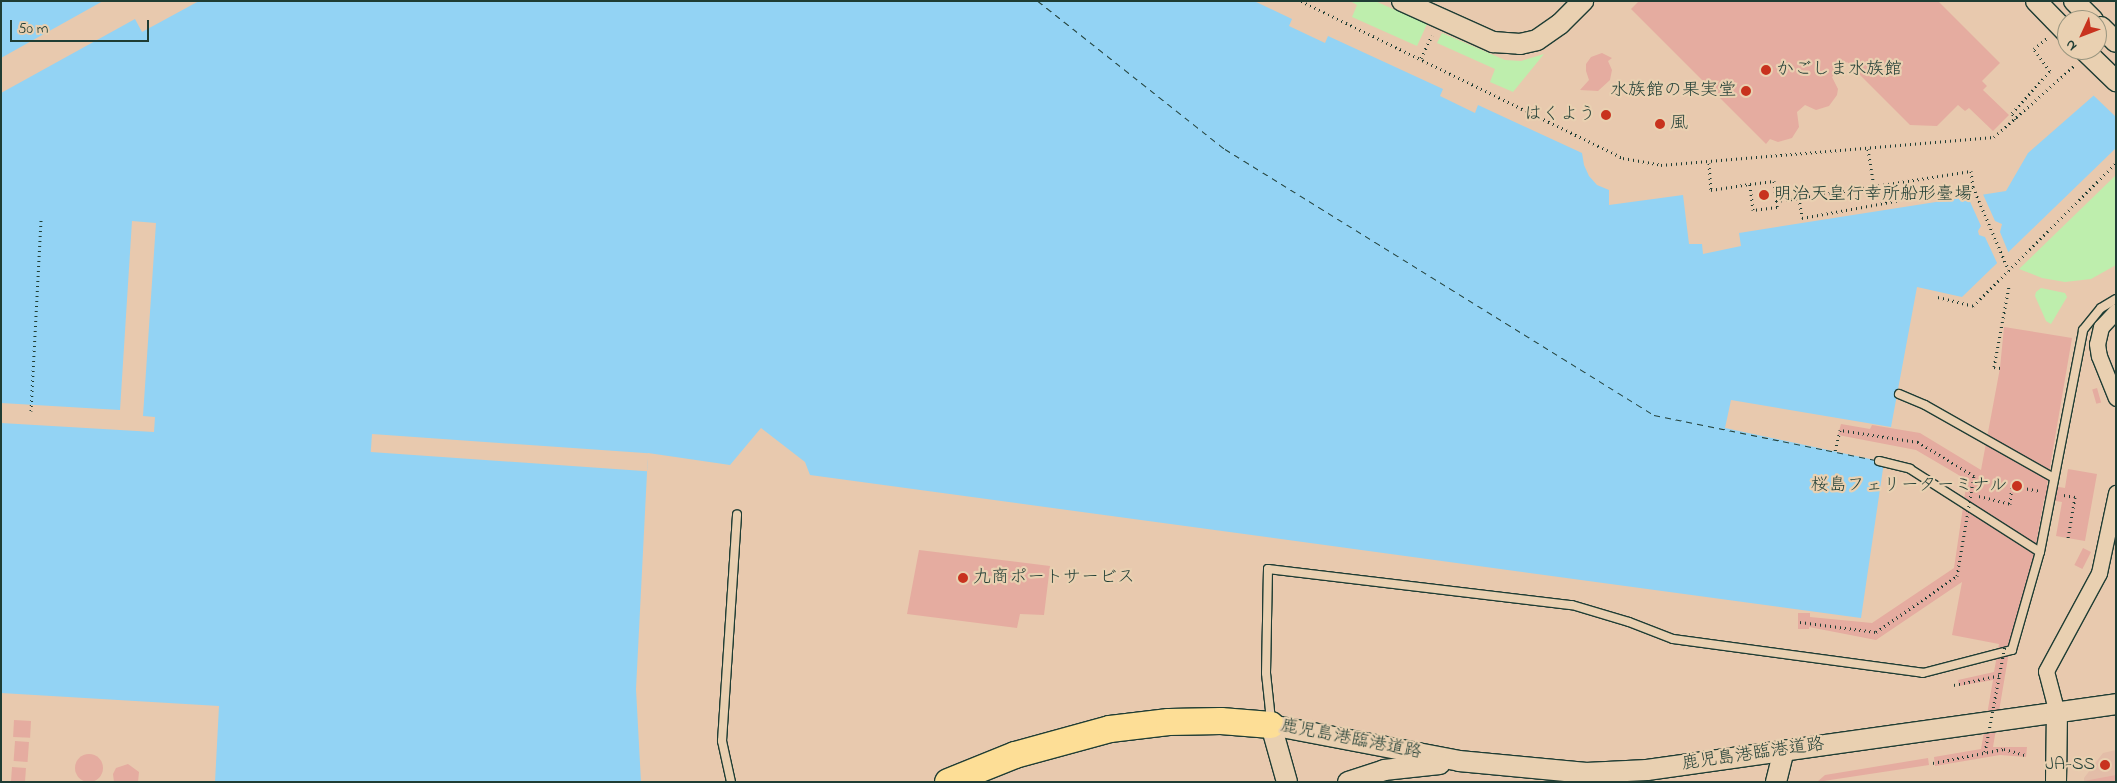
<!DOCTYPE html>
<html>
<head>
<meta charset="utf-8">
<style>
	body { margin:0 }
	#map { position:relative; width:2117px; height:783px; overflow:hidden; background:#e8c9ae; font-family:"Indie Flower","Klee One",sans-serif }
	div>[style] { position:absolute }
	[style*='--x'] { left:calc(var(--x)*1px); top:calc(var(--y)*1px); width:calc(var(--w)*1px); rotate:calc(var(--a)*1deg) }
	.built>* { inset:0; background:#e3bda8 }
	.green>* { inset:0; background:#beeead }
	.water>* { inset:0; background:#93d3f4 }
	.pier>* { inset:0; background:#e8c9ae; transform-origin:0 0 }
	.ferry>* { height:1px; margin-top:-0.5px; transform-origin:0; background:repeating-linear-gradient(90deg,#25443e 0 6px,transparent 0 11px) }
	.building>* { inset:0; background:#e5aca0; transform-origin:0 0 }
	.round { border-radius:50% }
	.path>* { height:3px; margin-top:-1.5px; transform-origin:0; background:repeating-linear-gradient(90deg,#1f3d34 0 1px,transparent 0 5px) }
	.roads { filter:drop-shadow(1px 0 #1f3d34) drop-shadow(-1px 0 #1f3d34) drop-shadow(0 1px #1f3d34) drop-shadow(0 -1px #1f3d34) }
	.service>* { height:8px; margin:-4px; padding:0 4px; transform-origin:4px; border-radius:4px; background:#e9d0b1 }
	.minor>* { height:15px; margin:-7.5px; padding:0 7.5px; transform-origin:7.5px; border-radius:7.5px; background:#e9d0b1 }
	.tertiary>* { height:20px; margin:-10px; padding:0 10px; transform-origin:10px; border-radius:10px; background:#e9d0b1 }
	.trunk>* { height:26px; margin:-13px; padding:0 13px; transform-origin:13px; border-radius:13px; background:#fdde96 }
	.path-bridge>* { height:3px; margin-top:-1.5px; transform-origin:0; background:repeating-linear-gradient(90deg,#1f3d34 0 1px,transparent 0 5px) }
	.bridges { filter:drop-shadow(1px 0 #1f3d34) drop-shadow(-1px 0 #1f3d34) drop-shadow(0 1px #1f3d34) drop-shadow(0 -1px #1f3d34) }
	.tertiary-bridge>* { height:20px; margin:-10px; padding:0 10px; transform-origin:10px; border-radius:10px; background:#e9d0b1 }
	.dots>* { width:14px; height:14px; translate:-50% -50%; box-sizing:border-box; border:2px solid #e9d0b1; border-radius:50% }
	span { translate:-50% -50%; white-space:nowrap; text-align:center; line-height:1.15; -webkit-text-stroke:4.5px #e9d0b1; paint-order:stroke }
	.poi-label { font-size:18px; color:#1f3d34 }
	.left { translate:0 -50%; text-align:left }
	.right { translate:-100% -50%; text-align:right }
	.street-label { font-size:18px; color:#1f3d34 }
	.frame { position:absolute; inset:0; border:2px solid #1f3d34; pointer-events:none }
	.north { position:absolute; left:2057px; top:10px; width:50px; height:50px; box-sizing:border-box; background:#e9d0b1; border:1px solid #98957f; border-radius:50%; rotate:227deg; font-size:14px; font-weight:700; line-height:20px; text-align:center; color:#1f3d34 }
	.north::after { content:''; display:block; margin:auto; width:18px; height:22px; background:#c8321e; clip-path:polygon(50% 0,100% 100%,50% 72%,0 100%) }
	.scale { position:absolute; left:10px; top:20px; width:139px; height:22px; box-sizing:border-box; border:2px solid #1f3d34; border-top:0; padding-left:6px; font-size:15px; line-height:18px; white-space:nowrap; color:#1f3d34; -webkit-text-stroke:4px #e9d0b1; paint-order:stroke }
</style>
</head>
<body>
<div id="map">
	<div class="built">
		<i style="clip-path:polygon(2116px 750px,2116px 782px,2084px 782px,2084px 778px,2103px 753px)"></i>
	</div>
	<div class="green">
		<i style="clip-path:polygon(1350px 1px,1375px 1px,1427px 24px,1417px 46px,1352px 17px,1357px 5px)"></i>
		<i style="clip-path:polygon(1442px 33px,1505px 60px,1521px 61px,1544px 54px,1513px 92px,1490px 82px,1495px 69px,1437px 43px)"></i>
		<i style="clip-path:polygon(2116px 175px,2116px 265px,2091px 279px,2065px 282px,2042px 278px,2019px 269px)"></i>
		<i style="clip-path:polygon(2041px 288px,2065px 293px,2067px 297px,2051px 324px,2046px 321px,2035px 296px,2036px 292px)"></i>
	</div>
	<div class="water">
		<i style="clip-path:polygon(1px 1px,1254px 1px,1292px 19px,1289px 26px,1325px 43px,1328px 36px,1443px 89px,1440px 96px,1475px 113px,1478px 105px,1582px 153px,1584px 165px,1589px 176px,1597px 185px,1609px 190px,1609px 205px,1683px 195px,1689px 244px,1702px 244px,1703px 254px,1741px 246px,1739px 233px,2006px 191px,2028px 153px,2116px 76px,2116px 148px,1962px 297px,1917px 287px,1891px 427px,1731px 400px,1725px 428px,1884px 462px,1861px 618px,810px 475px,805px 462px,761px 428px,730px 465px,648px 453px,636px 689px,641px 782px,215px 782px,219px 706px,1px 693px)"></i>
	</div>
	<div class="pier">
		<i style="clip-path:polygon(103px 1px,199px 1px,142px 32px,135px 19px,1px 93px,1px 58px)"></i>
		<i style="clip-path:polygon(2116px 74px,2116px 117px,2092px 94px)"></i>
		<i style="clip-path:polygon(1982px 192px,1995px 221px,2002px 224px,2000px 232px,2009px 254px,1998px 265px,1985px 237px,1979px 235px,1978px 231px,1981px 226px,1967px 195px)"></i>
		<i style="clip-path:polygon(132px 221px,156px 223px,143px 416px,155px 417px,154px 432px,1px 423px,1px 403px,120px 410px)"></i>
		<i style="left:372px;top:434px;width:277px;height:18px;rotate:4deg"></i>
	</div>
	<div class="ferry">
		<i style="--x:1038;--y:1;--w:238;--a:38.4"></i>
		<i style="--x:1225;--y:149;--w:505;--a:31.8"></i>
		<i style="--x:1654;--y:415;--w:226;--a:11.5"></i>
	</div>
	<div class="building">
		<i style="clip-path:polygon(1639px 1px,1938px 1px,2000px 63px,1982px 81px,1987px 86px,1983px 90px,2009px 115px,1993px 131px,1969px 108px,1965px 111px,1958px 105px,1937px 126px,1910px 125px,1847px 62px,1832px 77px,1838px 89px,1837px 95px,1829px 106px,1816px 110px,1805px 105px,1797px 112px,1799px 127px,1792px 138px,1778px 142px,1770px 139px,1766px 144px,1631px 9px)"></i>
		<i style="clip-path:polygon(1602px 53px,1612px 58px,1608px 61px,1612px 70px,1610px 80px,1598px 91px,1580px 90px,1589px 80px,1586px 71px,1586px 64px,1591px 57px)"></i>
		<i style="clip-path:polygon(2004px 327px,2072px 338px,2047px 485px,2065px 488px,2068px 469px,2097px 474px,2085px 541px,2056px 536px,2062px 502px,2044px 499px,2018px 648px,2010px 646px,1993px 747px,2027px 747px,2026px 757px,2000px 755px,1935px 766px,1934px 757px,1981px 749px,1993px 680px,1959px 686px,1958px 680px,1994px 672px,1999px 644px,1952px 635px,1962px 582px,1876px 640px,1809px 627px,1809px 629px,1798px 629px,1798px 613px,1810px 613px,1810px 617px,1872px 623px,1954px 568px,1967px 480px,1916px 450px,1838px 435px,1841px 424px,1870px 429px,1872px 425px,1920px 433px,1981px 470px,2000px 368px)"></i>
		<i style="left:2097px;top:388px;width:15px;height:5px;rotate:74deg"></i>
		<i style="left:2083px;top:548px;width:9px;height:19px;rotate:27deg"></i>
		<i style="clip-path:polygon(919px 550px,1050px 566px,1044px 615px,1020px 614px,1017px 628px,907px 614px)"></i>
		<i style="left:14px;top:720px;width:17px;height:17px;rotate:3deg"></i>
		<i style="left:15px;top:741px;width:14px;height:20px;rotate:4deg"></i>
		<i class="round" style="left:75px;top:754px;width:28px;height:28px"></i>
		<i style="clip-path:polygon(1928px 758px,1929px 765px,1817px 782px,1825px 775px)"></i>
		<i style="clip-path:polygon(128px 764px,139px 772px,138px 782px,114px 782px,113px 774px,116px 768px)"></i>
		<i style="left:12px;top:767px;width:14px;height:15px;rotate:4deg"></i>
		<i style="clip-path:polygon(2116px 775px,2116px 782px,2084px 782px,2084px 781px)"></i>
	</div>
	<div class="path">
		<i style="--x:1301;--y:1;--w:358;--a:26"></i>
		<i style="--x:1623;--y:158;--w:39;--a:10"></i>
		<i style="--x:1661;--y:165;--w:334;--a:-4.8"></i>
		<i style="--x:1994;--y:137;--w:107;--a:-41.6"></i>
		<i style="--x:1421;--y:58;--w:25;--a:-64"></i>
		<i style="--x:2016;--y:119;--w:7;--a:-124"></i>
		<i style="--x:2012;--y:113;--w:57;--a:-47.9"></i>
		<i style="--x:2050;--y:71;--w:27;--a:-126"></i>
		<i style="--x:2034;--y:49;--w:17;--a:-40"></i>
		<i style="--x:1868;--y:149;--w:37;--a:81"></i>
		<i style="--x:1709;--y:163;--w:27;--a:86"></i>
		<i style="--x:1711;--y:190;--w:39;--a:-9"></i>
		<i style="--x:1750;--y:184;--w:24;--a:-7"></i>
		<i style="--x:1774;--y:181;--w:26;--a:83"></i>
		<i style="--x:1777;--y:207;--w:24;--a:173"></i>
		<i style="--x:1753;--y:210;--w:26;--a:-97"></i>
		<i style="--x:1799;--y:198;--w:174;--a:-8.9"></i>
		<i style="--x:1971;--y:171;--w:16;--a:83"></i>
		<i style="--x:1973;--y:187;--w:91;--a:66.8"></i>
		<i style="--x:1776;--y:201;--w:23;--a:-7"></i>
		<i style="--x:1799;--y:198;--w:20;--a:81"></i>
		<i style="--x:1802;--y:218;--w:174;--a:-10.3"></i>
		<i style="--x:1938;--y:297;--w:36;--a:14"></i>
		<i style="--x:1973;--y:306;--w:202;--a:-45"></i>
		<i style="--x:2000;--y:368;--w:6;--a:-171"></i>
		<i style="--x:1994;--y:367;--w:82;--a:-79.5"></i>
		<i style="--x:31;--y:411;--w:191;--a:-87"></i>
		<i style="--x:2064;--y:495;--w:11;--a:10"></i>
		<i style="--x:2075;--y:497;--w:42;--a:99.7"></i>
		<i style="--x:1979;--y:496;--w:32;--a:14"></i>
		<i style="--x:2010;--y:504;--w:18;--a:-84"></i>
		<i style="--x:2012;--y:486;--w:29;--a:10"></i>
		<i style="--x:1954;--y:685;--w:48;--a:-12"></i>
		<i style="--x:1933;--y:763;--w:72;--a:-11.2"></i>
		<i style="--x:2004;--y:749;--w:22;--a:16"></i>
	</div>
	<div class="roads">
		<div class="service">
			<i style="--x:1899;--y:394;--w:28;--a:23"></i>
			<i style="--x:1925;--y:405;--w:148;--a:29.5"></i>
			<i style="--x:1879;--y:461;--w:32;--a:14"></i>
			<i style="--x:1910;--y:469;--w:154;--a:32.6"></i>
			<i style="--x:1271;--y:720;--w:47;--a:-96.1"></i>
			<i style="--x:1266;--y:673;--w:104;--a:-88.9"></i>
			<i style="--x:1268;--y:569;--w:306;--a:6.8"></i>
			<i style="--x:1572;--y:605;--w:59;--a:16.6"></i>
			<i style="--x:1629;--y:622;--w:47;--a:21.1"></i>
			<i style="--x:1673;--y:639;--w:252;--a:7.7"></i>
			<i style="--x:1923;--y:673;--w:92;--a:-14.5"></i>
			<i style="--x:2012;--y:650;--w:102;--a:-74.1"></i>
			<i style="--x:2040;--y:552;--w:226;--a:-79"></i>
			<i style="--x:2083;--y:330;--w:28;--a:-51"></i>
			<i style="--x:2101;--y:308;--w:17;--a:-31"></i>
			<i style="--x:731;--y:782;--w:42;--a:-102.4"></i>
			<i style="--x:722;--y:741;--w:227;--a:-86.2"></i>
		</div>
		<div class="minor">
			<i style="--x:2116;--y:311;--w:22;--a:133"></i>
			<i style="--x:2101;--y:327;--w:17;--a:103"></i>
			<i style="--x:2097;--y:344;--w:12;--a:81"></i>
			<i style="--x:2099;--y:356;--w:45;--a:68"></i>
			<i style="--x:2057;--y:713;--w:43;--a:-104.7"></i>
			<i style="--x:2046;--y:671;--w:111;--a:-61.6"></i>
			<i style="--x:2099;--y:573;--w:82;--a:-78"></i>
		</div>
		<div class="tertiary">
			<i style="--x:1402;--y:1;--w:100;--a:24.3"></i>
			<i style="--x:1493;--y:42;--w:27;--a:4"></i>
			<i style="--x:1520;--y:44;--w:17;--a:-13"></i>
			<i style="--x:1537;--y:40;--w:28;--a:-35"></i>
			<i style="--x:1560;--y:24;--w:33;--a:-45"></i>
			<i style="--x:2036;--y:1;--w:45;--a:45.9"></i>
			<i style="--x:2074;--y:1;--w:27;--a:45"></i>
			<i style="--x:1287;--y:782;--w:59;--a:-105.7"></i>
			<i style="--x:1271;--y:725;--w:191;--a:10.8"></i>
			<i style="--x:1459;--y:761;--w:128;--a:5.4"></i>
			<i style="--x:1586;--y:773;--w:61;--a:-2.8"></i>
			<i style="--x:1647;--y:770;--w:474;--a:-8"></i>
			<i style="--x:1348;--y:782;--w:38;--a:-18"></i>
			<i style="--x:1384;--y:770;--w:56;--a:-6.1"></i>
			<i style="--x:1776;--y:782;--w:32;--a:-76"></i>
			<i style="--x:2056;--y:782;--w:69;--a:-89.2"></i>
		</div>
		<div class="trunk">
			<i style="--x:948;--y:782;--w:72;--a:-21.9"></i>
			<i style="--x:1015;--y:755;--w:98;--a:-15.3"></i>
			<i style="--x:1110;--y:729;--w:59;--a:-6.8"></i>
			<i style="--x:1169;--y:722;--w:52;--a:-1.1"></i>
			<i style="--x:1221;--y:721;--w:50;--a:4.6"></i>
		</div>
	</div>
	<div class="path-bridge">
		<i style="--x:1800;--y:622;--w:77;--a:7.5"></i>
		<i style="--x:1876;--y:632;--w:98;--a:-34.7"></i>
		<i style="--x:1957;--y:576;--w:101;--a:-80.4"></i>
		<i style="--x:1974;--y:476;--w:66;--a:-148.7"></i>
		<i style="--x:1918;--y:442;--w:79;--a:-171.3"></i>
		<i style="--x:1840;--y:430;--w:23;--a:103"></i>
		<i style="--x:1985;--y:752;--w:109;--a:-79.4"></i>
	</div>
	<div class="bridges">
		<div class="tertiary-bridge">
			<i style="--x:2101;--y:27;--w:21;--a:45"></i>
			<i style="--x:2084;--y:50;--w:45;--a:44.1"></i>
		</div>
	</div>
	<div class="dots">
		<i style="left:1766px;top:70px;background:#c8321e"></i>
		<i style="left:1746px;top:91px;background:#c8321e"></i>
		<i style="left:1606px;top:115px;background:#c8321e"></i>
		<i style="left:1660px;top:124px;background:#c8321e"></i>
		<i style="left:1764px;top:195px;background:#c8321e"></i>
		<i style="left:2017px;top:486px;background:#c8321e"></i>
		<i style="left:963px;top:578px;background:#c8321e"></i>
		<i style="left:2105px;top:765px;background:#c8321e"></i>
	</div>
	<div class="poi-label">
		<span class="left" style="left:1776px;top:70px">かごしま水族館</span>
		<span class="right" style="left:1736px;top:91px">水族館の果実堂</span>
		<span class="right" style="left:1596px;top:115px">はくよう</span>
		<span class="left" style="left:1670px;top:124px">風</span>
		<span class="left" style="left:1774px;top:195px">明治天皇行幸所船形臺場</span>
		<span class="right" style="left:2007px;top:486px">桜島フェリーターミナル</span>
		<span class="left" style="left:973px;top:578px">九商ポートサービス</span>
		<span class="right" style="left:2095px;top:765px">JA-SS</span>
	</div>
	<div class="street-label">
		<span style="left:1351px;top:740px;rotate:11deg">鹿児島港臨港道路</span>
		<span style="left:1753px;top:755px;rotate:-8deg">鹿児島港臨港道路</span>
	</div>
	<div class="frame"></div>
	<div class="north">N</div>
	<div class="scale">50 m</div>
</div>
</body>
</html>
